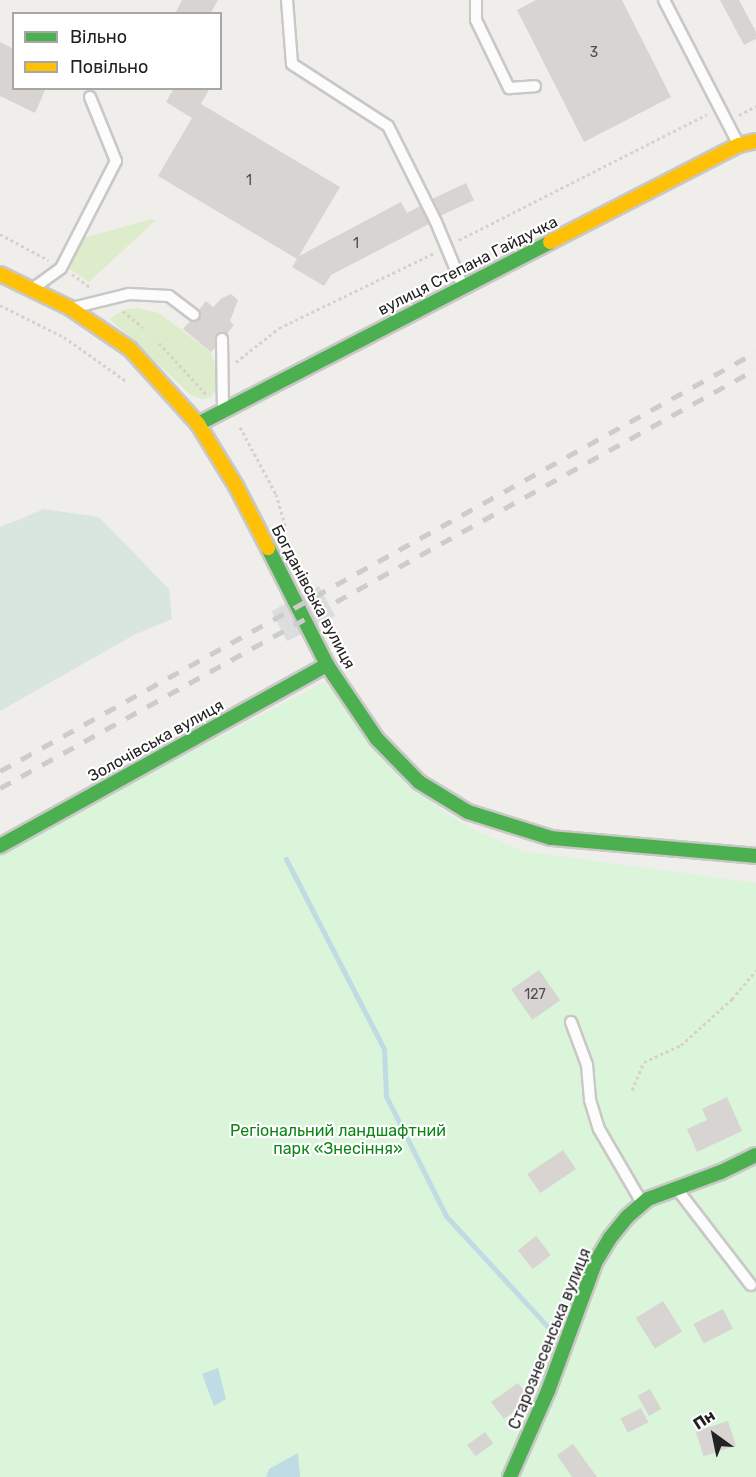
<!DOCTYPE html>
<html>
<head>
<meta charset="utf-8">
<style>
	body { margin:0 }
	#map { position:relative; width:756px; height:1477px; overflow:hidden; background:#f0eeeb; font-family:Rubik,sans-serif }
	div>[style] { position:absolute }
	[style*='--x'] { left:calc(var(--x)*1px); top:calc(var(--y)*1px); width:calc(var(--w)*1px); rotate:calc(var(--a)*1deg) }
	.grass>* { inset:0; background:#ddeccb }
	.wetland>* { inset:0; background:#d9e6de }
	.park>* { inset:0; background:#daf5da }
	.water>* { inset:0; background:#bfdbe3 }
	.pier>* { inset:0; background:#dedddd; transform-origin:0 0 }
	.stream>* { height:5px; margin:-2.5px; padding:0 2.5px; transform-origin:2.5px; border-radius:2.5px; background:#bfdbe3 }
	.building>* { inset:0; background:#d7d4d2; transform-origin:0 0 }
	.path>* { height:3px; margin-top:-1.5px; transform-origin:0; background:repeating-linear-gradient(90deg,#dccecd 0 3px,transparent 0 6px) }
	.roads { filter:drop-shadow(2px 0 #c9c8c7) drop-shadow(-2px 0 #c9c8c7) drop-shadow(0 2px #c9c8c7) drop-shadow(0 -2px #c9c8c7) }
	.lane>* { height:10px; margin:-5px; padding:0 5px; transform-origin:5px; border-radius:5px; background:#fdfcfc }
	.fast>* { height:14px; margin:-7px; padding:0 7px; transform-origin:7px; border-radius:7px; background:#4caf50 }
	.slow>* { height:14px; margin:-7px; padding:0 7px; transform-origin:7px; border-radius:7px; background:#ffc107 }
	.rail>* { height:4.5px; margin-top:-2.25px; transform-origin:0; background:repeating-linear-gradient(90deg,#ccc 0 12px,transparent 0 24px) }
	span { translate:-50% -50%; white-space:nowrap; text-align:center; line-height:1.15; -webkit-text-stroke:4.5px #fff; paint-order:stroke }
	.number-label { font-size:14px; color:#4f4e4e }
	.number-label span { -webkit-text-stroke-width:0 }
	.street-label { font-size:16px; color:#222 }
	.park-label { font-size:16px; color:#0c8416 }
	.legend { position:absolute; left:12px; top:12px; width:210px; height:78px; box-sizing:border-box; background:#fff; border:2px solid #a7a7a7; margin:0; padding:8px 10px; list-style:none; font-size:18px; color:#222 }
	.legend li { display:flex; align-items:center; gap:12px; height:30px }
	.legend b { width:30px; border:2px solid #a7a7a7 }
	.north { position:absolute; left:684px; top:1405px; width:60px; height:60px; -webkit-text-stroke:4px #fff; paint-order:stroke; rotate:327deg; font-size:16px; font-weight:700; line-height:24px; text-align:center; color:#222 }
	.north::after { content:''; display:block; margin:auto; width:21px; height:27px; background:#222; clip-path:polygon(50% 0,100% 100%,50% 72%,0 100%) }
</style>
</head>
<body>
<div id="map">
	<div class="grass">
		<i style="clip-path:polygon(152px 219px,155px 221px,89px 282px,67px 267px,83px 238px)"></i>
		<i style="clip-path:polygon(137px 308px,159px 313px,211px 352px,218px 373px,216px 390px,211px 397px,202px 399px,191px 395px,110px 319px,123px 310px)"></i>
	</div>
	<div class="wetland">
		<i style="clip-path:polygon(44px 509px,99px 517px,169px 589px,172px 619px,134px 635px,0 711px,0 527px)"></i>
	</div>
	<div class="park">
		<i style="clip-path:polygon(324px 682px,440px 809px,474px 830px,523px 851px,756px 883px,756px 1477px,0 1477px,0 852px)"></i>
	</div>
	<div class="water">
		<i style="clip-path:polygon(218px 1368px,226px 1399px,214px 1406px,202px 1374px)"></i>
		<i style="clip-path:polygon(298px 1453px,300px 1477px,266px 1477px,269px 1469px)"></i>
	</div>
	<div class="pier">
		<i style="left:319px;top:586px;width:34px;height:54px;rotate:62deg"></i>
	</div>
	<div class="stream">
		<i style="--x:286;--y:859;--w:214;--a:62.7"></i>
		<i style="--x:384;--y:1049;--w:47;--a:87.6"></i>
		<i style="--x:386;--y:1096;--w:134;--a:63.4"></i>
		<i style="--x:446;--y:1216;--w:152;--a:47.4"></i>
	</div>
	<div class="building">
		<i style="clip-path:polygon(182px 0,218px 0,210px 14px,175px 14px)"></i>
		<i style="clip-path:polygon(536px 0,622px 0,671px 97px,584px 142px,517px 10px)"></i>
		<i style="clip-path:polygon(720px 0,739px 0,756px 32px,756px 39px,744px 45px)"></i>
		<i style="clip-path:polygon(0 42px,14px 49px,14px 88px,46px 88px,35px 113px,0 96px)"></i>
		<i style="clip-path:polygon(174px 88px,210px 88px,201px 104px,340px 187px,299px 256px,401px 202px,407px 213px,420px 206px,429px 224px,331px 275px,324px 286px,292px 267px,297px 259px,158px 176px,192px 118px,166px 102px)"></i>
		<i style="left:466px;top:183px;width:19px;height:37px;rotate:65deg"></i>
		<i style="clip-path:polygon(231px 294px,238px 300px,230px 321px,234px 325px,227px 334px,221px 332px,216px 335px,215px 348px,211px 352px,183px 329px,190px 321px,200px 320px,199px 310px,206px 301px,213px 307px,222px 298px)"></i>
		<i style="left:539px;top:970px;width:37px;height:34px;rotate:55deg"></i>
		<i style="clip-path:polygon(727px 1097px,742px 1131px,697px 1152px,687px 1129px,707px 1120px,702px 1109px)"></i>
		<i style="left:563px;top:1150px;width:23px;height:43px;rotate:56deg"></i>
		<i style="left:536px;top:1236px;width:24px;height:23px;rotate:52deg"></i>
		<i style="left:663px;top:1301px;width:36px;height:32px;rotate:58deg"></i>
		<i style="left:723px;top:1309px;width:22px;height:33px;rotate:63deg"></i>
		<i style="clip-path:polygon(518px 1383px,528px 1396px,524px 1404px,504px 1419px,491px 1402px)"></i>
		<i style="left:650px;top:1389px;width:23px;height:14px;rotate:61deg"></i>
		<i style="left:641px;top:1408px;width:16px;height:23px;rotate:63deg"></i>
		<i style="left:728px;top:1421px;width:26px;height:34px;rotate:72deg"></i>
		<i style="left:485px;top:1432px;width:14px;height:22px;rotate:54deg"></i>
		<i style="clip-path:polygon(573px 1444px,597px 1477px,572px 1477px,557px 1455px)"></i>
	</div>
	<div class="path">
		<i style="--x:739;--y:115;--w:19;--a:-28"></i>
		<i style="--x:0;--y:234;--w:55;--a:28.4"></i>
		<i style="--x:459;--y:240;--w:278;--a:-26.9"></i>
		<i style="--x:72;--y:274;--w:24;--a:36"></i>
		<i style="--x:0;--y:305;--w:72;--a:26.6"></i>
		<i style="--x:64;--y:337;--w:76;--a:35.4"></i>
		<i style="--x:123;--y:311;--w:26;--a:40"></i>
		<i style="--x:159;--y:343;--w:71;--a:47.3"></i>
		<i style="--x:236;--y:362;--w:55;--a:-38.3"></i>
		<i style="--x:279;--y:328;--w:172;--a:-25.8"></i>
		<i style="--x:240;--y:427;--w:76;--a:61.8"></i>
		<i style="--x:276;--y:494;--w:37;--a:74"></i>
		<i style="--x:632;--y:1090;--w:30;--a:-67"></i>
		<i style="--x:644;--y:1062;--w:41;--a:-24.7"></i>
		<i style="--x:681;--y:1045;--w:69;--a:-42"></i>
		<i style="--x:732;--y:999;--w:38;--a:-50"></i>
	</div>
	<div class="roads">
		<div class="lane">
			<i style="--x:287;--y:0;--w:64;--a:85.5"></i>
			<i style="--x:292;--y:64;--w:114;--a:32.9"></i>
			<i style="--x:388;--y:126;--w:107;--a:63.4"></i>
			<i style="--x:436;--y:222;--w:70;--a:67.4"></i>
			<i style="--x:476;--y:0;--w:20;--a:90"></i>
			<i style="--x:476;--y:20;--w:76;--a:64.1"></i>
			<i style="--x:509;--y:88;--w:26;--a:-4"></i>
			<i style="--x:664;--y:0;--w:163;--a:62.7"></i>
			<i style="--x:35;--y:287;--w:32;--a:-36"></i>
			<i style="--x:61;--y:268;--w:120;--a:-62.8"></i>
			<i style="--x:116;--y:161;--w:69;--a:-112.1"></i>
			<i style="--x:76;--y:307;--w:55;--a:-13.8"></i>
			<i style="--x:129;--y:294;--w:40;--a:2.9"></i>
			<i style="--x:169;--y:296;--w:31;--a:37"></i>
			<i style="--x:222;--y:339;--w:68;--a:89.2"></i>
			<i style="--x:571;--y:1022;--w:46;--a:69.6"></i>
			<i style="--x:587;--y:1065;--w:35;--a:85"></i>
			<i style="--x:590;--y:1100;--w:30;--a:73"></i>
			<i style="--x:599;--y:1129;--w:86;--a:59.8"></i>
			<i style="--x:677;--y:1189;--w:121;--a:52.4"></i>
		</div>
		<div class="fast">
			<i style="--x:198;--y:424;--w:396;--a:-27.3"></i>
			<i style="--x:268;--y:548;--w:131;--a:63.2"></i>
			<i style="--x:327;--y:665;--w:89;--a:56"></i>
			<i style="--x:377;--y:739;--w:60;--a:45.7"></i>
			<i style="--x:419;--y:782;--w:57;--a:31.5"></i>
			<i style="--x:468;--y:812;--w:87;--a:17.4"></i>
			<i style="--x:551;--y:838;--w:206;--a:5"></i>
			<i style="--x:0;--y:846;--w:374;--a:-29"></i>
			<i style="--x:510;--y:1477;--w:94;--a:-66.2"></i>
			<i style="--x:548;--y:1391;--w:136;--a:-69.8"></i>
			<i style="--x:595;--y:1263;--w:29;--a:-59"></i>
			<i style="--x:610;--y:1238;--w:27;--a:-51"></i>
			<i style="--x:627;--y:1217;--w:28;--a:-41"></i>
			<i style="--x:648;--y:1199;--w:78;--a:-20.3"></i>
			<i style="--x:721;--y:1172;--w:39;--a:-26"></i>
		</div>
		<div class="slow">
			<i style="--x:550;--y:242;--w:212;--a:-27.2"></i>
			<i style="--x:739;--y:145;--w:17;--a:-13"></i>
			<i style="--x:0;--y:274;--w:78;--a:25.9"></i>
			<i style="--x:70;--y:308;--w:73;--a:34.3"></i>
			<i style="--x:130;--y:349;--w:101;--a:47.8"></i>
			<i style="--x:198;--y:424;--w:73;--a:58.5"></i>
			<i style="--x:236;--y:486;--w:70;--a:62.7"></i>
		</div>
	</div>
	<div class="rail">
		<i style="--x:0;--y:771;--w:864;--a:-29"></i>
		<i style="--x:0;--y:788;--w:864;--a:-29"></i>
	</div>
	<div class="number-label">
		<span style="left:594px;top:53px">3</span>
		<span style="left:249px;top:181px">1</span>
		<span style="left:356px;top:244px">1</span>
		<span style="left:535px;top:995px">127</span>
	</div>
	<div class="street-label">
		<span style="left:468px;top:266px;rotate:-27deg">вулиця Степана Гайдучка</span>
		<span style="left:313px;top:597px;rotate:62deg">Богданівська вулиця</span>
		<span style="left:156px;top:741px;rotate:-29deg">Золочівська вулиця</span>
		<span style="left:550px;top:1339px;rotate:-68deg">Старознесенська вулиця</span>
	</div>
	<div class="park-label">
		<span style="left:338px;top:1140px">Регіональний ландшафтний<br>парк «Знесіння»</span>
	</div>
	<ul class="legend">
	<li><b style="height:8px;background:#4caf50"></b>Вільно</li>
	<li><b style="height:8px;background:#ffc107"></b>Повільно</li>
	</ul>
	<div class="north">Пн</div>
</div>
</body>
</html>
